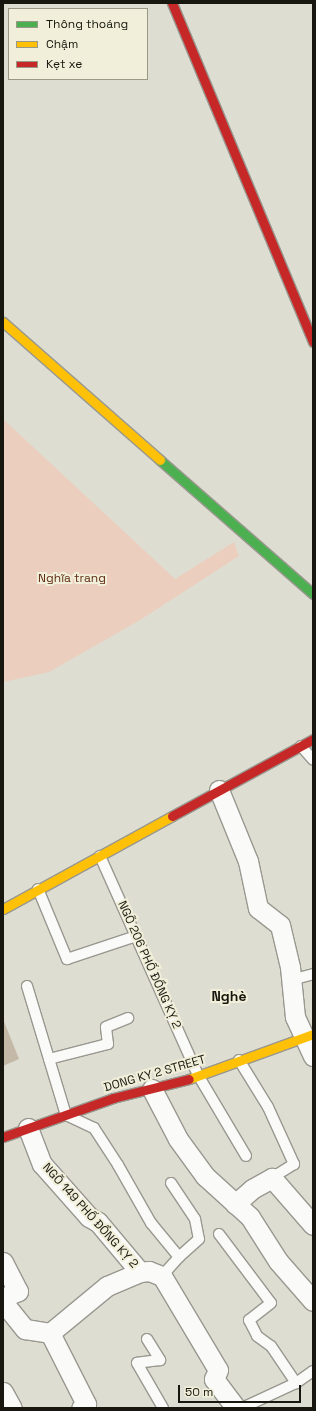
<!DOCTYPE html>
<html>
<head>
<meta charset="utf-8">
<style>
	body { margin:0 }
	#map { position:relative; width:316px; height:1411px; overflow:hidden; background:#deddd2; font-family:"Space Grotesk",sans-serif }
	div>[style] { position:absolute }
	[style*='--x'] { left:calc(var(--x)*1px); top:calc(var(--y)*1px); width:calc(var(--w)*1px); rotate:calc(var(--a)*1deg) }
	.green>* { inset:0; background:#ebcebd }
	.building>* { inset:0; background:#c4b9a7 }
	.roads { filter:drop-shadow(1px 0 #999890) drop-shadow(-1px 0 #999890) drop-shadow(0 1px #999890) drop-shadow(0 -1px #999890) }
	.lane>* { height:10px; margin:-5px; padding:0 5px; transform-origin:5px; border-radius:5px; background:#fafaf8 }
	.street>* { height:19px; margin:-9.5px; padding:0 9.5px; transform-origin:9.5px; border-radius:9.5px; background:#fafaf8 }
	.fast>* { height:9px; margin:-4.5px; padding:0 4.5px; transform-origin:4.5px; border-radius:4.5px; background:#4caf50 }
	.slow>* { height:9px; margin:-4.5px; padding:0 4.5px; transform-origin:4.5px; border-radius:4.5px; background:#ffc107 }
	.jam>* { height:9px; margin:-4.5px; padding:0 4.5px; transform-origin:4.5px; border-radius:4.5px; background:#c62828 }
	span { translate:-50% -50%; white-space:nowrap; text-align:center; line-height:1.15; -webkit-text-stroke:4px #f1efd9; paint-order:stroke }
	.park-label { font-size:12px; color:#5f2c13 }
	.street-label { font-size:12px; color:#18170f }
	.quarter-label { font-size:14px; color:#18170f; font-weight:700 }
	.frame { position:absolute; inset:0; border:4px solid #18170f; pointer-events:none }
	.legend { position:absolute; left:8px; top:8px; width:140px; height:72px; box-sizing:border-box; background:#f1efd9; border:1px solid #9a9988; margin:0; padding:5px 7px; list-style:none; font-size:12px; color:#18170f }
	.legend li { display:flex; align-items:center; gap:8px; height:20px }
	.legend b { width:20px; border:1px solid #9a9988 }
	.scale { position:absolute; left:178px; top:1385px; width:123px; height:18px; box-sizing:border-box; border:2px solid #18170f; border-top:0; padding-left:5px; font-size:12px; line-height:14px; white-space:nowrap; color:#18170f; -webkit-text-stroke:3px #f1efd9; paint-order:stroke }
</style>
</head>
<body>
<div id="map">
	<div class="green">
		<i style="clip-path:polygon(3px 419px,175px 579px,234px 542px,239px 556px,140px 620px,49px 672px,3px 682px)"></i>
	</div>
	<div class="building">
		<i style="clip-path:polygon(3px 1019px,19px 1059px,3px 1066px)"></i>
	</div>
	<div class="roads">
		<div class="lane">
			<i style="--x:301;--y:746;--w:18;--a:49"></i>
			<i style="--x:100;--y:856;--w:240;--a:65.9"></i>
			<i style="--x:198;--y:1075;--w:94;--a:59.3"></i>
			<i style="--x:38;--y:889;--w:76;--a:67.5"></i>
			<i style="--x:67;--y:959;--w:73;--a:-18.4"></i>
			<i style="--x:291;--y:980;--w:23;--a:-15"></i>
			<i style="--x:27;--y:986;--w:135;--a:73.2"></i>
			<i style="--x:66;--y:1115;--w:31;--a:25"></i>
			<i style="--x:94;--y:1128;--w:44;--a:57"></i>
			<i style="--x:118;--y:1165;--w:67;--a:60.4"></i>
			<i style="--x:151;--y:1223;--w:44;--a:50.5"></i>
			<i style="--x:179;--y:1257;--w:25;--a:132"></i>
			<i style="--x:49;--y:1059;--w:61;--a:-14.3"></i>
			<i style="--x:108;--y:1044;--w:17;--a:-97"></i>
			<i style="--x:106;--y:1027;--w:24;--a:-22"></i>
			<i style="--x:239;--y:1060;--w:55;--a:58.3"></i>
			<i style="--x:268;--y:1107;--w:63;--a:65.5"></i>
			<i style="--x:294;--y:1164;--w:26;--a:148"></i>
			<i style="--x:171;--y:1183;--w:43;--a:56.3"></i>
			<i style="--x:195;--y:1219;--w:20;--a:79"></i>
			<i style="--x:199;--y:1239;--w:27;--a:138"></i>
			<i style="--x:219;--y:1234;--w:86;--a:53"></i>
			<i style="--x:271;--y:1303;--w:28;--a:142"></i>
			<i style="--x:249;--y:1320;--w:18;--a:63"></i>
			<i style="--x:257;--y:1336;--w:17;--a:36"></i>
			<i style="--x:271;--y:1346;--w:45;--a:56"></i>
			<i style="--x:147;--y:1339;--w:25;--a:58"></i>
			<i style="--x:160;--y:1360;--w:23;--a:173"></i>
			<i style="--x:137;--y:1363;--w:52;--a:60"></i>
			<i style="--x:242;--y:1408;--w:60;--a:-24.8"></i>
			<i style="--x:296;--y:1383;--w:21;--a:-35"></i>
		</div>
		<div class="street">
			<i style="--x:219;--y:790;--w:77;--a:67.8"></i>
			<i style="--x:248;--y:861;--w:48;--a:78"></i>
			<i style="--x:258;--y:908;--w:28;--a:38"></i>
			<i style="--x:280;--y:925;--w:43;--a:76.6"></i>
			<i style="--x:290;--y:967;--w:50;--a:84.3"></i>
			<i style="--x:295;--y:1017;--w:43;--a:65.2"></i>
			<i style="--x:152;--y:1089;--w:56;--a:62.5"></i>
			<i style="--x:178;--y:1139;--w:46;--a:53.9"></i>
			<i style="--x:205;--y:1176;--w:61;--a:42.3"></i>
			<i style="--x:250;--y:1217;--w:52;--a:57.5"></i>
			<i style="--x:278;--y:1261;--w:53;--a:48.8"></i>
			<i style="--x:28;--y:1128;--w:39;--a:69"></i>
			<i style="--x:42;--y:1164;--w:71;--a:48.4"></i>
			<i style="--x:89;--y:1217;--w:10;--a:29"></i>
			<i style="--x:98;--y:1222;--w:65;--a:50"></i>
			<i style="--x:140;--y:1272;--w:9;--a:-6"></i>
			<i style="--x:149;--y:1271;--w:14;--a:21"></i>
			<i style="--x:162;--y:1276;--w:109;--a:59.2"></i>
			<i style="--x:218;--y:1370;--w:10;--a:114"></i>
			<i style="--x:214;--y:1379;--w:36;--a:53"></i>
			<i style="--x:235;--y:1204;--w:23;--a:-41"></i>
			<i style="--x:252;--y:1189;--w:23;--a:-29"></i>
			<i style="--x:272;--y:1178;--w:62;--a:48.9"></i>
			<i style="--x:3;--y:1262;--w:33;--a:63"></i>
			<i style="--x:18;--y:1291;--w:17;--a:155"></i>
			<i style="--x:3;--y:1302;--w:35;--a:51"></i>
			<i style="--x:25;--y:1329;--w:25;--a:9"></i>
			<i style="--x:50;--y:1333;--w:80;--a:63.1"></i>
			<i style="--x:86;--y:1404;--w:6;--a:141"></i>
			<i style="--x:50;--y:1333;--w:74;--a:-39.5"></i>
			<i style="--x:107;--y:1286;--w:36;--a:-23"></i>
			<i style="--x:3;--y:1392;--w:18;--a:61"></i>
		</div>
		<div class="fast">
			<i style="--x:160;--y:460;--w:203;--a:41.2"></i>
		</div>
		<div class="slow">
			<i style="--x:3;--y:322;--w:209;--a:41.3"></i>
			<i style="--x:3;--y:909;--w:193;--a:-28.8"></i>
			<i style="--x:189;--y:1079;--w:132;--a:-19.9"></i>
		</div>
		<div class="jam">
			<i style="--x:172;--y:3;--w:367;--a:67.4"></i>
			<i style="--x:172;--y:816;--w:161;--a:-28.6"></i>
			<i style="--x:3;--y:1137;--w:117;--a:-19.5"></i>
			<i style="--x:113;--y:1098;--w:78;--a:-14"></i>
		</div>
	</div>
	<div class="park-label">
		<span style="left:72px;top:579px">Nghĩa trang</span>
	</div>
	<div class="street-label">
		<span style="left:149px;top:965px;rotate:66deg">NGÕ 206 PHỐ ĐỒNG KỴ 2</span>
		<span style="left:155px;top:1074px;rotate:-16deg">DONG KY 2 STREET</span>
		<span style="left:90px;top:1216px;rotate:48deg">NGÕ 149 PHỐ ĐỒNG KỴ 2</span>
	</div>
	<div class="quarter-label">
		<span style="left:229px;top:996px">Nghè</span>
	</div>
	<div class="frame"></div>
	<ul class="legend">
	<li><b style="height:5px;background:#4caf50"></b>Thông thoáng</li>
	<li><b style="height:5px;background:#ffc107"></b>Chậm</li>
	<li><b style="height:5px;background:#c62828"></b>Kẹt xe</li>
	</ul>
	<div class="scale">50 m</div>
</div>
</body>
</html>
